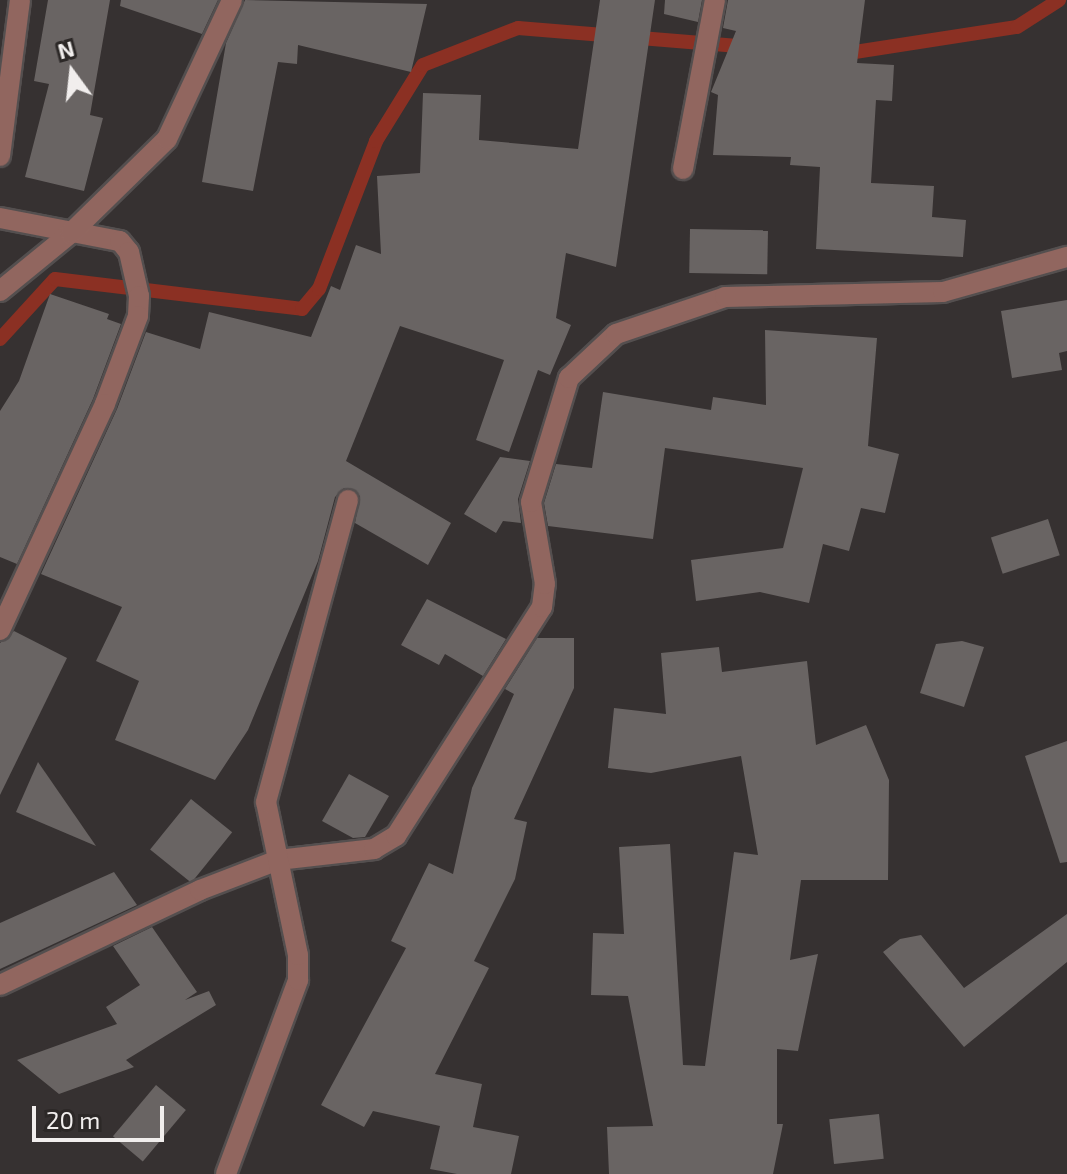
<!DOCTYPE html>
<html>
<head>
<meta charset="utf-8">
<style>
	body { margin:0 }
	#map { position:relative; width:1067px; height:1174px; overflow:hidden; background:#363131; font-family:"Exo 2",sans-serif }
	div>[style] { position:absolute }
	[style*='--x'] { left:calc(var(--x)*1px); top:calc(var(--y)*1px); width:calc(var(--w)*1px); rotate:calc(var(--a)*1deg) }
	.stream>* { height:14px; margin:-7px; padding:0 7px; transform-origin:7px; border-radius:7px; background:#8b3023 }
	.building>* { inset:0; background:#696463; transform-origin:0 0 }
	.roads { filter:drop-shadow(2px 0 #544f4f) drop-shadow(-2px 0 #544f4f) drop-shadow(0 2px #544f4f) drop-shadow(0 -2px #544f4f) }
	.minor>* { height:20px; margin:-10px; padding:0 10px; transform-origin:10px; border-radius:10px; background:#91665f }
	span { translate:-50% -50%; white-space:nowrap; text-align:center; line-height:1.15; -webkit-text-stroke:7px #2c2827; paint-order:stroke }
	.north { position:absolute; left:32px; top:32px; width:80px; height:80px; -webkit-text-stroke:6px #2c2827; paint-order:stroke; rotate:345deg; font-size:22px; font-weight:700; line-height:32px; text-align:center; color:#f1eeed }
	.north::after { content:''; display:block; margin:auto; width:28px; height:36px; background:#f1eeed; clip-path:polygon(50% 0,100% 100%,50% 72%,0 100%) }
	.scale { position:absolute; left:32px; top:1106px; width:132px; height:36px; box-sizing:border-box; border:4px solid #f1eeed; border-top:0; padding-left:10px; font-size:24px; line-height:28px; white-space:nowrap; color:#f1eeed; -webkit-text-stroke:6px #2c2827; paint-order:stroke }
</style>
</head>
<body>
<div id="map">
	<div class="stream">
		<i style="--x:842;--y:54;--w:177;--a:-8.8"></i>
		<i style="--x:1017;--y:27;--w:50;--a:-32.7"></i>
		<i style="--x:0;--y:339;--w:81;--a:-47.5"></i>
		<i style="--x:55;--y:279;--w:249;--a:6.9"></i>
		<i style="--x:302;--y:309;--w:26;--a:-50"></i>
		<i style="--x:319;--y:289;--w:159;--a:-68.9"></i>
		<i style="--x:376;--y:141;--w:89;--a:-58.3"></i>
		<i style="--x:423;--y:65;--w:102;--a:-21.3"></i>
		<i style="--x:518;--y:28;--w:233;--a:4.7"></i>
	</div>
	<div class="building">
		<i style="clip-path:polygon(48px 0,110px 0,90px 115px,103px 118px,84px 191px,25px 177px,49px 84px,34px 81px)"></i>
		<i style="clip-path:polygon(121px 0,218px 0,202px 34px,120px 6px)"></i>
		<i style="clip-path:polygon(245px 0,427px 4px,411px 72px,298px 45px,297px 64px,278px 62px,253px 191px,202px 182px,226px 43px)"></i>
		<i style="clip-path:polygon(600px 0,655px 0,616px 267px,566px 253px,556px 318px,571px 325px,550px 375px,538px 370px,509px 452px,476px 440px,504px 360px,400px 326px,346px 461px,451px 523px,428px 565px,355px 523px,360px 496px,344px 488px,335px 497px,318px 561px,248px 730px,215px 780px,115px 740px,139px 681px,96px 661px,122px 607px,41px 574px,117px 409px,146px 332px,200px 349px,209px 312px,311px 337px,331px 286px,340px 290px,356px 245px,381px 254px,377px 176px,420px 173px,423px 93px,481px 95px,479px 140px,578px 149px)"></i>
		<i style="clip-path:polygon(665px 0,702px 0,698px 22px,664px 14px)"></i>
		<i style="clip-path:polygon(728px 0,865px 0,857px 63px,894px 65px,892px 101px,876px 100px,871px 183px,934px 186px,932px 217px,966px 220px,963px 257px,816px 249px,820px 167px,790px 165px,791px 157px,713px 155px,718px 95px,711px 92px,736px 31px,723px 28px)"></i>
		<i style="left:690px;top:229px;width:78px;height:44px;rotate:1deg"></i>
		<i style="clip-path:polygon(50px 294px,109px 314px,107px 319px,121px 324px,93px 399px,17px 564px,0 557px,0 411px,19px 381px)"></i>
		<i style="clip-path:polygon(1067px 300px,1067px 351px,1059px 353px,1062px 370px,1012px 378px,1001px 311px)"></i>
		<i style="clip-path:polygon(765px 330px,877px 338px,868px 446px,899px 454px,885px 513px,861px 508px,849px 551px,823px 544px,809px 603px,760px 592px,696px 601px,691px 560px,783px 548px,803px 468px,665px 448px,653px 539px,548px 526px,544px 503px,556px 464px,592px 468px,603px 392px,711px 410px,713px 397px,766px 405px)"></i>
		<i style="clip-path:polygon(500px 457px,530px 461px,518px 499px,521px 523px,503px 521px,496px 533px,464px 514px)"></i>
		<i style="left:1048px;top:519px;width:38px;height:60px;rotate:72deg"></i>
		<i style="clip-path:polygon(427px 599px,506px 639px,483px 676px,445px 654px,439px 665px,401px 645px)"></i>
		<i style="clip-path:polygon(14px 631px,67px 658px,0 795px,0 643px)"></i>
		<i style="clip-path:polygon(537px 638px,574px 638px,574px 688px,514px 819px,527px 822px,515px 879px,474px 961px,489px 968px,435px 1074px,482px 1084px,473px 1127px,519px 1136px,511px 1174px,457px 1174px,430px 1169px,440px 1126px,373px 1111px,364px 1127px,321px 1105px,406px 948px,391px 941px,429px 863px,453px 874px,472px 788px,514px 694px,505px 689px)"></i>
		<i style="clip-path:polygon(962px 641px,984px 647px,964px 707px,920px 693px,936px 644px)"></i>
		<i style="clip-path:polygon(719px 647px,722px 672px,807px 661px,816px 745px,866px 725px,889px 780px,888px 880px,801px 880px,790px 960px,818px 954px,798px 1051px,777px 1049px,777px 1124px,783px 1124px,773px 1174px,609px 1174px,607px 1127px,653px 1126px,628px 996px,591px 995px,593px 933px,624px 934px,619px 847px,670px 844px,683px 1065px,705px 1066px,734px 852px,758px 855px,741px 756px,651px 773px,608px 768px,614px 708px,666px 714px,661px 653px)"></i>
		<i style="clip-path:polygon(1067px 741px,1067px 862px,1060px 863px,1025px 756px)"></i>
		<i style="clip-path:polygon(38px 762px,96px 846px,16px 812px)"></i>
		<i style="clip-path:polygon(349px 774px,389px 796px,365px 837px,353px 838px,322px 821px)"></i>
		<i style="left:191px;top:799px;width:53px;height:65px;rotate:39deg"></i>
		<i style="clip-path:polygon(114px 872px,137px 905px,0 969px,0 923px)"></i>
		<i style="clip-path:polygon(1067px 914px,1067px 962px,964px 1047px,883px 952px,900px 939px,921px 935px,964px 988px)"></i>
		<i style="clip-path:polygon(152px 927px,197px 992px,185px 1000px,209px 991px,216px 1005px,126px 1060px,134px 1067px,59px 1094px,17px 1060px,117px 1024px,106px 1007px,140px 985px,113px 946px)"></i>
		<i style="left:156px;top:1085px;width:39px;height:67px;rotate:40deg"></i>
		<i style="left:879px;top:1114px;width:45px;height:50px;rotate:84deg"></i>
	</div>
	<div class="roads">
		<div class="minor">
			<i style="--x:0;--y:156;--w:157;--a:-82.7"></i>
			<i style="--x:683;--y:169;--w:172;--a:-79.3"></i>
			<i style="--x:0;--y:218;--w:122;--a:10.9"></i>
			<i style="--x:120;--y:241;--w:14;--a:51"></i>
			<i style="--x:129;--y:252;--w:45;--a:77.2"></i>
			<i style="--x:139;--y:296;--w:20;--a:93"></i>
			<i style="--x:138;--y:316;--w:94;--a:110.6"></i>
			<i style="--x:105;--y:404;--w:249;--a:114.9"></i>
			<i style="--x:0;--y:291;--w:92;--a:-39.2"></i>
			<i style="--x:71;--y:233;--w:134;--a:-44.4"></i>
			<i style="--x:167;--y:139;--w:153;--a:-64.9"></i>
			<i style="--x:0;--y:985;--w:221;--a:-25.4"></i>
			<i style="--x:200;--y:890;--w:84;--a:-21"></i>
			<i style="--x:278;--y:860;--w:97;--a:-6.5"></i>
			<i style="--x:374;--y:849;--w:26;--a:-31"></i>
			<i style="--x:396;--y:836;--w:272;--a:-57.5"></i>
			<i style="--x:542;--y:607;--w:23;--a:-83"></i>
			<i style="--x:545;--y:584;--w:83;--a:-99.7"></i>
			<i style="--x:531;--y:502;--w:130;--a:-73"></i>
			<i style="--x:569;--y:378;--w:64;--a:-43.1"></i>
			<i style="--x:616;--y:334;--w:115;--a:-18.7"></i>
			<i style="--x:725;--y:297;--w:218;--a:-1.3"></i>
			<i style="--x:943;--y:292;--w:129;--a:-15.8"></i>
			<i style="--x:226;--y:1174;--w:207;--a:-69.6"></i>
			<i style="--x:298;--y:980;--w:25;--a:-90"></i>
			<i style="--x:298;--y:955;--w:156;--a:-101.8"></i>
			<i style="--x:266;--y:802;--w:313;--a:-74.8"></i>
		</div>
	</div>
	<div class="north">N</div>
	<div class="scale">20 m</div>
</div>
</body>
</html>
